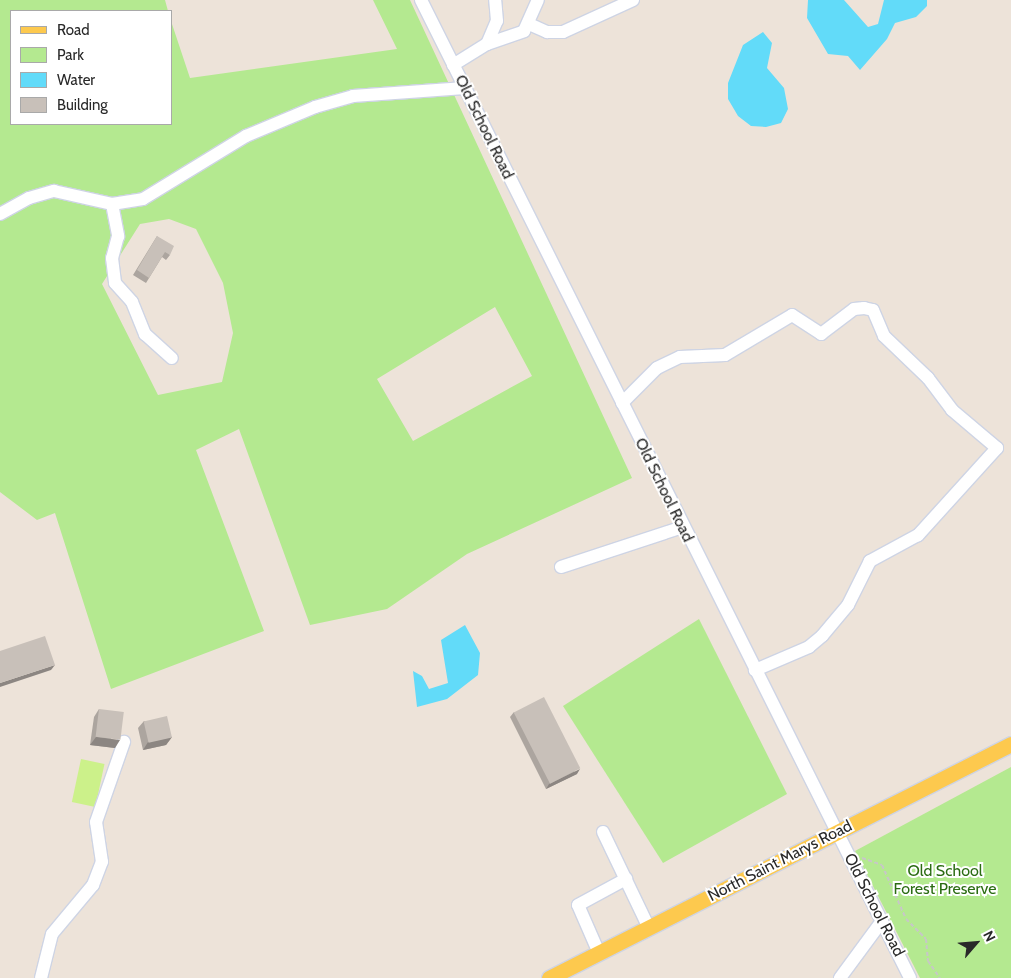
<!DOCTYPE html>
<html>
<head>
<meta charset="utf-8">
<style>
	body { margin:0 }
	#map { position:relative; width:1011px; height:978px; overflow:hidden; background:#ede3d9; font-family:Cabin,sans-serif }
	div>[style] { position:absolute }
	[style*='--x'] { left:calc(var(--x)*1px); top:calc(var(--y)*1px); width:calc(var(--w)*1px); rotate:calc(var(--a)*1deg) }
	.green>* { inset:0; background:#b4e990 }
	.pitch>* { inset:0; background:#ccf18a; transform-origin:0 0 }
	.water>* { inset:0; background:#62dbf9 }
	.path>* { height:2px; margin-top:-1px; transform-origin:0; background:repeating-linear-gradient(90deg,#c7c7c7 0 4px,transparent 0 6.5px) }
	.roads { filter:drop-shadow(1px 0 #ced4e4) drop-shadow(-1px 0 #ced4e4) drop-shadow(0 1px #ced4e4) drop-shadow(0 -1px #ced4e4) }
	.minor>* { height:12px; margin:-6px; padding:0 6px; transform-origin:6px; border-radius:6px; background:#fff }
	.major>* { height:15px; margin:-7.5px; padding:0 7.5px; transform-origin:7.5px; border-radius:7.5px; background:#fdc94e }
	.wall>* { inset:0; background:#aca59f }
	.shaded-wall>* { inset:0; background:#8c8682 }
	.building>* { inset:0; background:#c8c0b9; transform-origin:0 0 }
	span { translate:-50% -50%; white-space:nowrap; text-align:center; line-height:1.15; -webkit-text-stroke:4px #fff; paint-order:stroke }
	.street-label { font-size:16px; color:#292929 }
	.park-label { font-size:16px; color:#2b6c13 }
	.legend { position:absolute; left:10px; top:10px; width:162px; height:115px; box-sizing:border-box; background:#fff; border:1px solid #a9a9a9; margin:0; padding:6px 9px; list-style:none; font-size:15px; color:#292929 }
	.legend li { display:flex; align-items:center; gap:10px; height:25px }
	.legend b { width:25px; border:1px solid #a9a9a9 }
	.north { position:absolute; left:951px; top:918px; width:50px; height:50px; -webkit-text-stroke:4px #fff; paint-order:stroke; rotate:63deg; font-size:14px; font-weight:700; line-height:20px; text-align:center; color:#292929 }
	.north::after { content:''; display:block; margin:auto; width:18px; height:22px; background:#292929; clip-path:polygon(50% 0,100% 100%,50% 72%,0 100%) }
</style>
</head>
<body>
<div id="map">
	<div class="green">
		<i style="clip-path:polygon(evenodd,0 0,165px 0,168px 11px,11px 11px,11px 124px,171px 124px,171px 21px,190px 78px,397px 49px,373px 0,410px 0,632px 478px,467px 554px,387px 609px,310px 625px,239px 429px,196px 450px,264px 631px,111px 689px,55px 513px,37px 520px,0 492px,0 0,169px 219px,196px 229px,223px 283px,233px 333px,222px 382px,158px 395px,102px 284px,140px 224px,169px 219px,0 0,495px 307px,532px 376px,413px 441px,377px 379px,495px 307px)"></i>
		<i style="clip-path:polygon(699px 619px,787px 794px,663px 863px,563px 706px)"></i>
		<i style="clip-path:polygon(1011px 767px,1011px 978px,920px 978px,855px 851px)"></i>
	</div>
	<div class="pitch">
		<i style="left:81px;top:759px;width:24px;height:44px;rotate:12deg"></i>
	</div>
	<div class="water">
		<i style="clip-path:polygon(808px 0,844px 0,868px 27px,878px 24px,884px 0,927px 0,927px 6px,916px 17px,895px 23px,887px 39px,860px 70px,848px 56px,828px 54px,807px 18px)"></i>
		<i style="clip-path:polygon(763px 32px,772px 43px,767px 68px,784px 88px,788px 109px,781px 123px,766px 127px,751px 126px,738px 116px,728px 99px,728px 83px,743px 45px)"></i>
		<i style="clip-path:polygon(465px 625px,480px 653px,478px 675px,447px 699px,417px 707px,413px 671px,422px 676px,429px 689px,448px 683px,441px 640px)"></i>
	</div>
	<div class="path">
		<i style="--x:862;--y:858;--w:21;--a:19"></i>
		<i style="--x:882;--y:865;--w:59;--a:66"></i>
		<i style="--x:906;--y:919;--w:28;--a:45"></i>
		<i style="--x:926;--y:939;--w:22;--a:85"></i>
		<i style="--x:928;--y:961;--w:21;--a:55"></i>
	</div>
	<div class="roads">
		<div class="minor">
			<i style="--x:421;--y:0;--w:1093;--a:63.43"></i>
			<i style="--x:529;--y:24;--w:20;--a:24"></i>
			<i style="--x:547;--y:32;--w:16;--a:0"></i>
			<i style="--x:563;--y:32;--w:77;--a:-24.6"></i>
			<i style="--x:487;--y:44;--w:25;--a:-67"></i>
			<i style="--x:497;--y:21;--w:21;--a:-95"></i>
			<i style="--x:453;--y:65;--w:40;--a:-32"></i>
			<i style="--x:487;--y:44;--w:39;--a:-19"></i>
			<i style="--x:524;--y:31;--w:34;--a:-66"></i>
			<i style="--x:112;--y:204;--w:33;--a:79"></i>
			<i style="--x:118;--y:236;--w:23;--a:105"></i>
			<i style="--x:112;--y:258;--w:25;--a:83"></i>
			<i style="--x:115;--y:283;--w:25;--a:48"></i>
			<i style="--x:132;--y:302;--w:35;--a:68"></i>
			<i style="--x:145;--y:334;--w:36;--a:42"></i>
			<i style="--x:0;--y:214;--w:33;--a:-29"></i>
			<i style="--x:29;--y:198;--w:26;--a:-16"></i>
			<i style="--x:54;--y:191;--w:59;--a:12.6"></i>
			<i style="--x:112;--y:204;--w:31;--a:-9"></i>
			<i style="--x:143;--y:199;--w:121;--a:-31.5"></i>
			<i style="--x:246;--y:136;--w:75;--a:-22.8"></i>
			<i style="--x:315;--y:107;--w:40;--a:-16"></i>
			<i style="--x:353;--y:96;--w:112;--a:-4.1"></i>
			<i style="--x:622;--y:403;--w:49;--a:-45"></i>
			<i style="--x:657;--y:368;--w:25;--a:-26"></i>
			<i style="--x:680;--y:357;--w:45;--a:-2.5"></i>
			<i style="--x:725;--y:355;--w:78;--a:-30.8"></i>
			<i style="--x:792;--y:315;--w:35;--a:33"></i>
			<i style="--x:821;--y:334;--w:41;--a:-37.1"></i>
			<i style="--x:854;--y:309;--w:10;--a:-6"></i>
			<i style="--x:864;--y:308;--w:9;--a:13"></i>
			<i style="--x:873;--y:310;--w:28;--a:67"></i>
			<i style="--x:884;--y:336;--w:61;--a:43.7"></i>
			<i style="--x:928;--y:378;--w:40;--a:53"></i>
			<i style="--x:952;--y:410;--w:59;--a:40.2"></i>
			<i style="--x:997;--y:448;--w:118;--a:132.2"></i>
			<i style="--x:918;--y:535;--w:55;--a:151.6"></i>
			<i style="--x:870;--y:561;--w:49;--a:116.6"></i>
			<i style="--x:848;--y:605;--w:40;--a:130"></i>
			<i style="--x:822;--y:636;--w:17;--a:140"></i>
			<i style="--x:809;--y:647;--w:59;--a:156.9"></i>
			<i style="--x:561;--y:567;--w:128;--a:-18.2"></i>
			<i style="--x:603;--y:832;--w:106;--a:64.4"></i>
			<i style="--x:599;--y:953;--w:52;--a:-113.6"></i>
			<i style="--x:578;--y:905;--w:55;--a:-28.4"></i>
			<i style="--x:41;--y:978;--w:45;--a:-76"></i>
			<i style="--x:52;--y:934;--w:64;--a:-50.1"></i>
			<i style="--x:93;--y:885;--w:25;--a:-69"></i>
			<i style="--x:102;--y:862;--w:40;--a:-98.5"></i>
			<i style="--x:96;--y:822;--w:85;--a:-70.7"></i>
			<i style="--x:840;--y:978;--w:71;--a:-53.6"></i>
		</div>
		<div class="major">
			<i style="--x:549;--y:978;--w:518;--a:-26.86"></i>
		</div>
	</div>
	<div class="wall">
		<i style="clip-path:polygon(157px 236px,170px 255px,166px 260px,162px 257px,146px 283px,133px 275px)"></i>
		<i style="clip-path:polygon(99px 709px,115px 748px,90px 745px,94px 717px)"></i>
		<i style="clip-path:polygon(514px 712px,577px 774px,546px 789px,510px 717px)"></i>
		<i style="clip-path:polygon(144px 721px,172px 737px,166px 745px,143px 750px,138px 728px)"></i>
	</div>
	<div class="shaded-wall">
		<i style="clip-path:polygon(55px 665px,51px 670px,0 687px,0 683px)"></i>
		<i style="clip-path:polygon(96px 737px,120px 740px,115px 748px,90px 745px)"></i>
		<i style="clip-path:polygon(172px 737px,166px 745px,143px 750px,148px 742px)"></i>
		<i style="clip-path:polygon(580px 769px,577px 774px,546px 789px,549px 784px)"></i>
	</div>
	<div class="building">
		<i style="clip-path:polygon(157px 236px,174px 246px,170px 255px,165px 252px,149px 278px,137px 270px)"></i>
		<i style="clip-path:polygon(45px 636px,55px 665px,0 683px,0 651px)"></i>
		<i style="left:544px;top:697px;width:80px;height:34px;rotate:63deg"></i>
		<i style="left:99px;top:709px;width:25px;height:28px;rotate:7deg"></i>
		<i style="left:167px;top:716px;width:22px;height:24px;rotate:77deg"></i>
	</div>
	<div class="street-label">
		<span style="left:484px;top:127px;rotate:64deg">Old School Road</span>
		<span style="left:664px;top:490px;rotate:64deg">Old School Road</span>
		<span style="left:780px;top:861px;rotate:-27deg">North Saint Marys Road</span>
		<span style="left:874px;top:905px;rotate:63deg">Old School Road</span>
	</div>
	<div class="park-label">
		<span style="left:945px;top:880px">Old School<br>Forest Preserve</span>
	</div>
	<ul class="legend">
	<li><b style="height:6px;background:#fdc94e"></b>Road</li>
	<li><b style="height:14px;background:#b4e990"></b>Park</li>
	<li><b style="height:14px;background:#62dbf9"></b>Water</li>
	<li><b style="height:14px;background:#c8c0b9"></b>Building</li>
	</ul>
	<div class="north">N</div>
</div>
</body>
</html>
